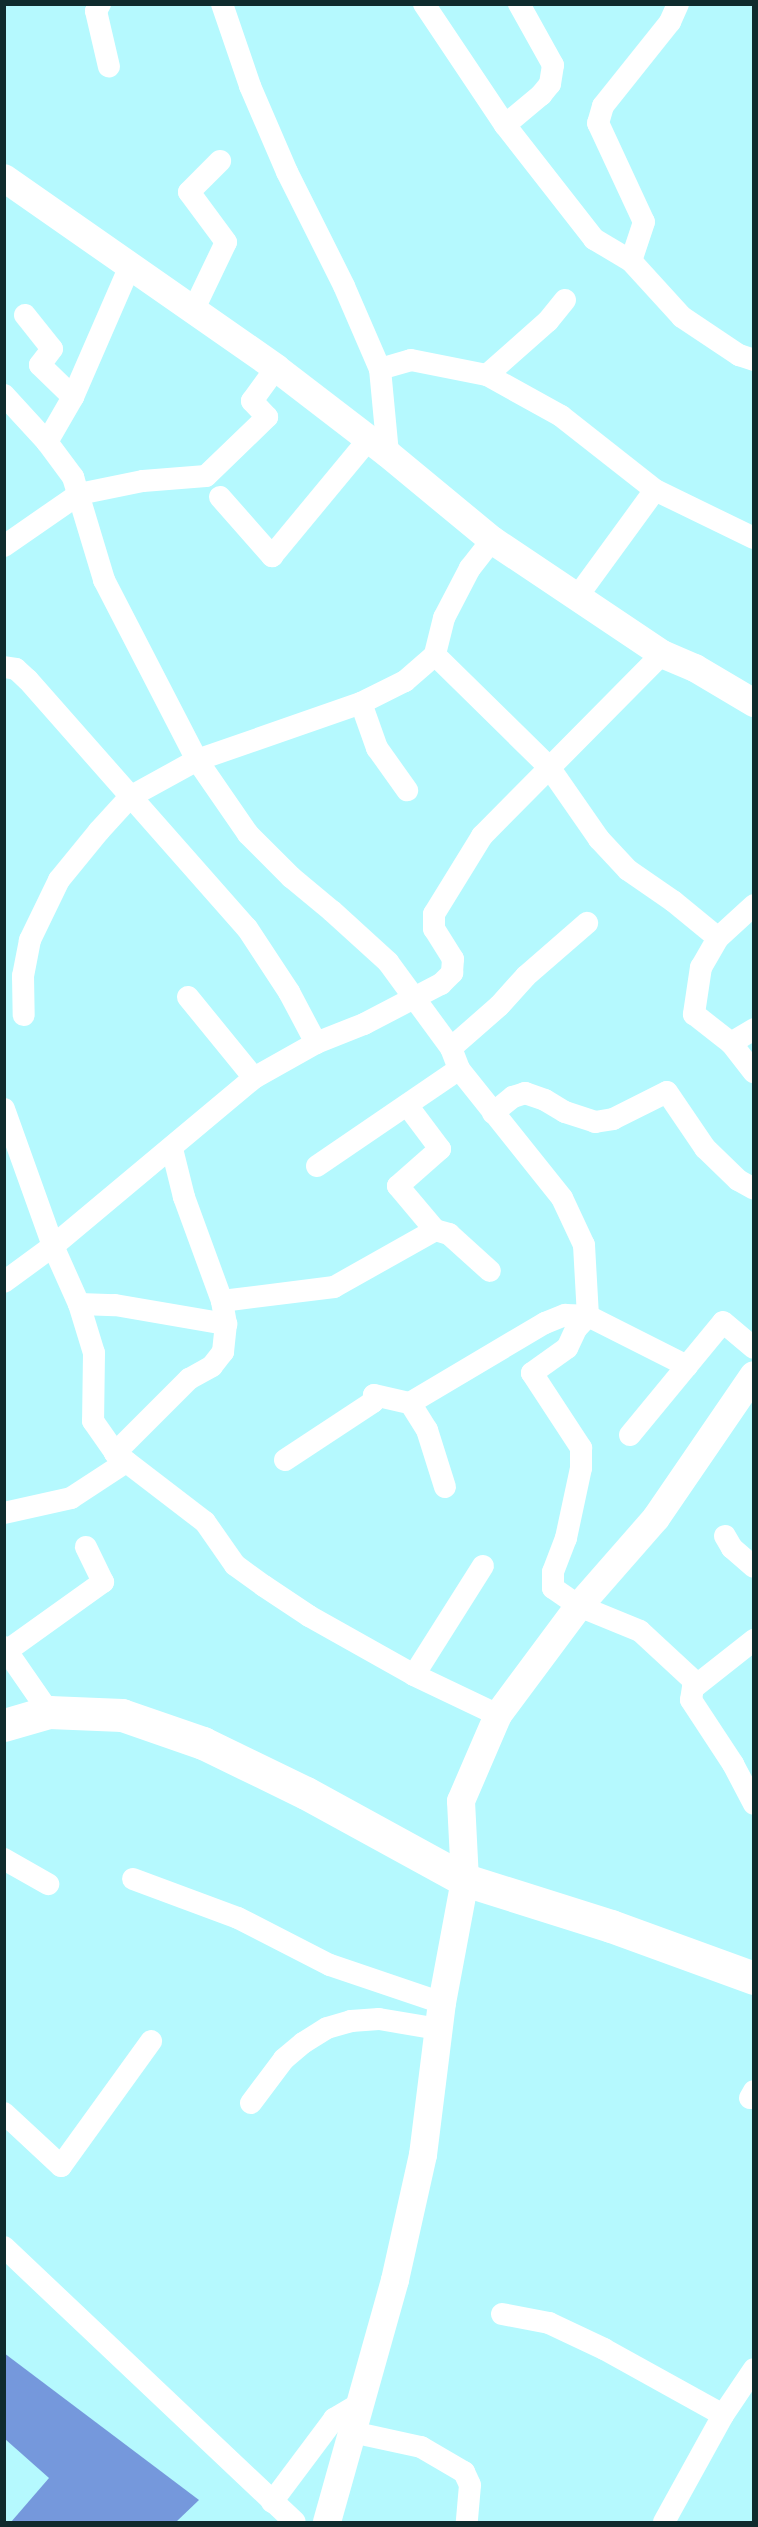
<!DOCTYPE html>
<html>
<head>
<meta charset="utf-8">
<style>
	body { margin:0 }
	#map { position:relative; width:758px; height:2527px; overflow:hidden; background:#b5f9fe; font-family:Helvetica,sans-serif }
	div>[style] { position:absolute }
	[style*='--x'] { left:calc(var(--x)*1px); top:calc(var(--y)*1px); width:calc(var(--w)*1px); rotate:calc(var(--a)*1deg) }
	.water>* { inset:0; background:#7598dc }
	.pier>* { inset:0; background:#b5f9fe }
	.minor>* { height:22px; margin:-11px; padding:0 11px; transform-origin:11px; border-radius:11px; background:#fff }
	.tertiary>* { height:28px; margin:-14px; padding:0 14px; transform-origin:14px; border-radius:14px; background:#fff }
	.secondary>* { height:33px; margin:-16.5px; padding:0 16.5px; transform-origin:16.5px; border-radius:16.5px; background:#fff }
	span { translate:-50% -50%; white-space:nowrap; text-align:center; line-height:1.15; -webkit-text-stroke:5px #b5f9fe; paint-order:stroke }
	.frame { position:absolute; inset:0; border:6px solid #0f2b2d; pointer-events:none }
</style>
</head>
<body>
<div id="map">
	<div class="water">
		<i style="clip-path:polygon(4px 2353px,199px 2500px,176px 2522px,5px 2522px)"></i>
	</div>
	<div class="pier">
		<i style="clip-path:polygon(5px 2439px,49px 2478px,11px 2522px,5px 2522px)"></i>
	</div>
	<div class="minor">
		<i style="--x:100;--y:4;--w:8;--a:120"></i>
		<i style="--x:96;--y:11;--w:57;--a:76.9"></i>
		<i style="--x:222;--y:4;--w:87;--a:71.1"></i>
		<i style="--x:250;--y:86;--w:94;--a:66.7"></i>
		<i style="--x:287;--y:172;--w:127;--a:63.4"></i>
		<i style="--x:344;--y:286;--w:90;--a:66.6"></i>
		<i style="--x:380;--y:369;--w:85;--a:84.6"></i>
		<i style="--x:424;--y:4;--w:146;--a:56.2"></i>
		<i style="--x:505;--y:125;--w:145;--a:52"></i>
		<i style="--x:594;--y:239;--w:43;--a:30.7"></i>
		<i style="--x:678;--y:4;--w:20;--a:114"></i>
		<i style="--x:670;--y:22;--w:107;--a:128.6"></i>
		<i style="--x:603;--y:106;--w:18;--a:106"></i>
		<i style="--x:598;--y:123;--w:109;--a:65.1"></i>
		<i style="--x:644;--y:222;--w:41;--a:108.4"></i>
		<i style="--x:631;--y:261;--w:76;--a:47.7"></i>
		<i style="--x:682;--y:317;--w:69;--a:33.7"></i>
		<i style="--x:739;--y:355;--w:16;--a:18"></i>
		<i style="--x:505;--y:125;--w:47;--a:-39.8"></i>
		<i style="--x:541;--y:95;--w:14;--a:-51"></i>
		<i style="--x:550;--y:84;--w:19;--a:-81"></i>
		<i style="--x:553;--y:65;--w:70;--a:-119.1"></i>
		<i style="--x:193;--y:311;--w:76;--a:-64.4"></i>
		<i style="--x:226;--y:242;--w:62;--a:-126.5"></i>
		<i style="--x:189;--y:192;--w:44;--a:-45"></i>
		<i style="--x:25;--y:315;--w:43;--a:51.5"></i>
		<i style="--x:52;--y:349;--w:20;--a:127"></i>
		<i style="--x:40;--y:365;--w:46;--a:44.1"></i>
		<i style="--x:73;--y:397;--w:52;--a:120"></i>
		<i style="--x:380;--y:369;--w:32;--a:-16"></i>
		<i style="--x:411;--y:360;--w:77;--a:11.2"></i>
		<i style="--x:487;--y:375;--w:85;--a:29"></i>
		<i style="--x:561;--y:416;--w:120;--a:38.2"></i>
		<i style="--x:655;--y:490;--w:110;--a:25.9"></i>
		<i style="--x:487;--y:375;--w:81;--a:-41.5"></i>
		<i style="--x:548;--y:321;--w:27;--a:-51"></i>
		<i style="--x:4;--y:395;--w:64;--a:47.5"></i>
		<i style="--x:47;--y:442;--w:44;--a:53.4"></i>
		<i style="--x:73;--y:477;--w:108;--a:73.2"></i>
		<i style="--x:104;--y:580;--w:203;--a:62.7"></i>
		<i style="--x:197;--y:760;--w:77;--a:151.1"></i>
		<i style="--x:130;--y:797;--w:46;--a:132.4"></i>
		<i style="--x:99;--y:831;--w:63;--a:129.2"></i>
		<i style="--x:59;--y:880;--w:67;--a:115.8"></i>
		<i style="--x:30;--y:940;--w:37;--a:101"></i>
		<i style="--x:23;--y:976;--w:39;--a:89"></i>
		<i style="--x:73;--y:397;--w:143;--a:-66.5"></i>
		<i style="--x:220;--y:497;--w:79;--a:48.6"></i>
		<i style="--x:272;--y:556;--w:149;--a:-50.4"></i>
		<i style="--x:492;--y:540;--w:36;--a:128"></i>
		<i style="--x:470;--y:568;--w:56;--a:117.5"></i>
		<i style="--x:444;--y:618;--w:38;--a:104"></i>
		<i style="--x:435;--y:655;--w:40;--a:139"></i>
		<i style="--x:405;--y:681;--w:49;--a:153.4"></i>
		<i style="--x:361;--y:703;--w:174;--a:160.8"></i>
		<i style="--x:197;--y:760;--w:90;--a:55.4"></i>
		<i style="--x:248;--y:834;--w:61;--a:45"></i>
		<i style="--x:291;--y:877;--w:53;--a:39.7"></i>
		<i style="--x:332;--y:911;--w:76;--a:42.3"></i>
		<i style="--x:388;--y:962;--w:107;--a:53.8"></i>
		<i style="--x:451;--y:1048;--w:22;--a:69"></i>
		<i style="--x:459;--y:1069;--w:165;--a:51.4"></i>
		<i style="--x:562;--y:1198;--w:52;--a:64.9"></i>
		<i style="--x:584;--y:1245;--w:71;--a:86.8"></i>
		<i style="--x:588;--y:1316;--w:18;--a:133"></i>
		<i style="--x:576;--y:1329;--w:21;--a:115"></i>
		<i style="--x:567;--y:1348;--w:43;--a:144.5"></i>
		<i style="--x:532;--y:1373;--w:90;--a:56.8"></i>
		<i style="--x:581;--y:1448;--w:20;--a:90"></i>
		<i style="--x:581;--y:1468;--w:72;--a:102.1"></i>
		<i style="--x:566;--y:1538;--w:36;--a:111"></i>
		<i style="--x:553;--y:1572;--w:16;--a:90"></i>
		<i style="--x:553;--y:1588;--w:32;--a:35"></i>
		<i style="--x:579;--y:1606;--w:66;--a:22.3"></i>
		<i style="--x:640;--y:1631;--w:74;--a:42.8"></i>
		<i style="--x:694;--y:1681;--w:19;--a:99"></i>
		<i style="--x:691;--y:1700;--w:77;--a:56.7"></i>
		<i style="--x:733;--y:1764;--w:45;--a:62.3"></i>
		<i style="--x:4;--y:546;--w:91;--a:-34.7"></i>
		<i style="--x:79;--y:494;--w:65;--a:-11.5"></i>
		<i style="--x:143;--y:481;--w:63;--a:-4.5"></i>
		<i style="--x:206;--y:476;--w:85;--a:-44"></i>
		<i style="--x:267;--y:417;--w:22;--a:-133"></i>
		<i style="--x:252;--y:401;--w:41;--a:-54"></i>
		<i style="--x:577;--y:597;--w:132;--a:-53.9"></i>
		<i style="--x:435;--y:655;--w:160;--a:44.5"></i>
		<i style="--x:549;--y:767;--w:88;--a:55.2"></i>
		<i style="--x:599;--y:839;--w:42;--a:46.9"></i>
		<i style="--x:628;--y:870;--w:55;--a:34.6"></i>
		<i style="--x:673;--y:901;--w:58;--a:39.4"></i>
		<i style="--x:4;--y:667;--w:12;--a:9"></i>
		<i style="--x:16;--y:669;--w:16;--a:43"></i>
		<i style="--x:28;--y:680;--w:331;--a:48.6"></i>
		<i style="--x:247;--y:928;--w:77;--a:56.7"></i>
		<i style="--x:289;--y:992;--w:58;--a:62.1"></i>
		<i style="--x:361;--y:703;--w:48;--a:70.4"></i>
		<i style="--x:377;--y:748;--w:52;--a:54.5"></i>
		<i style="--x:754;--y:905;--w:49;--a:137.5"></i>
		<i style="--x:718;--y:938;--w:34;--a:120"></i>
		<i style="--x:701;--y:967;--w:48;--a:98.5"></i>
		<i style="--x:694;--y:1014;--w:47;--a:38.1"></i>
		<i style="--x:731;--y:1043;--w:37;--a:52"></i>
		<i style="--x:188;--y:997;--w:104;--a:50.8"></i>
		<i style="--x:731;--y:1043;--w:27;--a:-31"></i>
		<i style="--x:451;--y:1048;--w:64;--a:-41.2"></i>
		<i style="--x:499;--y:1006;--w:40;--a:-48"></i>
		<i style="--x:526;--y:976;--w:81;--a:-41"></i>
		<i style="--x:407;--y:1105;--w:55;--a:53.1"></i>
		<i style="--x:440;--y:1149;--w:56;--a:138.6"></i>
		<i style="--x:398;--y:1186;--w:57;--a:49.9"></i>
		<i style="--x:4;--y:1109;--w:145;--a:70.3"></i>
		<i style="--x:53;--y:1246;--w:64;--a:65.9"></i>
		<i style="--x:79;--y:1304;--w:51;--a:73"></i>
		<i style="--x:94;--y:1353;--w:68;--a:90.8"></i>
		<i style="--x:93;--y:1421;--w:39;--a:55"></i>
		<i style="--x:115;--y:1453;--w:113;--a:37.5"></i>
		<i style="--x:205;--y:1522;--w:52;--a:55.1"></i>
		<i style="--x:235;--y:1565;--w:36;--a:36"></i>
		<i style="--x:264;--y:1586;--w:54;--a:33.7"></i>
		<i style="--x:309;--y:1616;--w:120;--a:29.3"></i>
		<i style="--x:414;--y:1675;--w:93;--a:25.5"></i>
		<i style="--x:493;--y:1113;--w:26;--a:-39"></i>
		<i style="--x:513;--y:1097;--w:13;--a:-18"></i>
		<i style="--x:525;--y:1093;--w:21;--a:19"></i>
		<i style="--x:545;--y:1100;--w:23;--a:31"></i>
		<i style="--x:565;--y:1112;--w:32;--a:18"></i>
		<i style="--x:595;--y:1122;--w:18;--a:-9"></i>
		<i style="--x:613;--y:1119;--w:60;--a:-26.6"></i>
		<i style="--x:667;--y:1092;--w:68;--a:55.8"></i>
		<i style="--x:705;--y:1148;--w:46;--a:44.1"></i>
		<i style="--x:738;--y:1180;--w:18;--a:29"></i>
		<i style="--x:317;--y:1166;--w:172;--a:-34.3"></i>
		<i style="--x:4;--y:1282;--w:61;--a:-36.3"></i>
		<i style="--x:53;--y:1246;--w:262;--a:-39.9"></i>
		<i style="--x:254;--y:1078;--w:71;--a:-29.4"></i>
		<i style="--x:316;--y:1043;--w:52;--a:-21.6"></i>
		<i style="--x:364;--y:1024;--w:87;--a:-27.5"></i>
		<i style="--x:441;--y:984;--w:16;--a:-45"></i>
		<i style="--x:452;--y:973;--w:14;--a:-86"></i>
		<i style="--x:453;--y:959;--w:36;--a:-122"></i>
		<i style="--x:434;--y:929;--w:15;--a:-90"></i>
		<i style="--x:434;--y:914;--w:92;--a:-58.4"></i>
		<i style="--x:482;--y:836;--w:256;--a:-45.3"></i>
		<i style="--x:222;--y:1301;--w:113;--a:-7.1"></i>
		<i style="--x:334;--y:1287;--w:116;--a:-29.4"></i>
		<i style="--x:435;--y:1230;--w:15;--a:16"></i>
		<i style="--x:449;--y:1234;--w:55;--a:42.1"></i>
		<i style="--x:79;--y:1304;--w:36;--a:2"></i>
		<i style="--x:115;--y:1305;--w:113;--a:9.7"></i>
		<i style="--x:630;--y:1435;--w:146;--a:-50.5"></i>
		<i style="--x:723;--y:1322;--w:40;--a:40"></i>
		<i style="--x:115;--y:1453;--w:105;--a:-45"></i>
		<i style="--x:189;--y:1379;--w:26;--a:-29"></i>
		<i style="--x:212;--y:1366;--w:18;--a:-52"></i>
		<i style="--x:223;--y:1352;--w:28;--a:-84"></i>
		<i style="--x:226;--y:1324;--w:23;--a:-100"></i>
		<i style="--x:222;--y:1301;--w:111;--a:-110.1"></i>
		<i style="--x:184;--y:1197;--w:49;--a:-104"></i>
		<i style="--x:285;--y:1460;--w:105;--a:-33.4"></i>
		<i style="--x:373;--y:1402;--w:7;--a:-82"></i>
		<i style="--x:374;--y:1395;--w:37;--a:13"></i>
		<i style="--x:445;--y:1487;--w:60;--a:-107.5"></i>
		<i style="--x:427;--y:1430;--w:32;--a:-122"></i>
		<i style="--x:410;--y:1403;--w:157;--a:-30.7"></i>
		<i style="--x:545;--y:1323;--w:22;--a:-22"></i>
		<i style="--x:565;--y:1315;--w:23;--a:2"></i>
		<i style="--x:588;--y:1316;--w:111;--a:26.8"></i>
		<i style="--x:4;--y:1513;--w:69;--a:-12.6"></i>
		<i style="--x:71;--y:1498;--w:66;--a:-33.2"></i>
		<i style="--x:725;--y:1536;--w:14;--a:60"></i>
		<i style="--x:732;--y:1548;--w:29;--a:41"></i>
		<i style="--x:4;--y:1647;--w:79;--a:55.3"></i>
		<i style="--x:8;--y:1650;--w:117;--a:-35.6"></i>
		<i style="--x:103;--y:1582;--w:39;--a:-116"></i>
		<i style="--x:414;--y:1675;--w:129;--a:-57.7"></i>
		<i style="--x:693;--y:1688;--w:78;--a:-38.2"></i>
		<i style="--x:4;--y:1859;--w:51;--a:29.6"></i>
		<i style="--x:133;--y:1879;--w:112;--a:20.4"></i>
		<i style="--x:238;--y:1918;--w:103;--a:27.1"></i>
		<i style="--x:330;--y:1965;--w:118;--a:18.7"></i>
		<i style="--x:750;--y:2098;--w:8;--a:-60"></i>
		<i style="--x:251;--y:2103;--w:55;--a:-53.1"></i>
		<i style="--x:284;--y:2059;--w:25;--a:-40"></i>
		<i style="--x:303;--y:2043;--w:28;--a:-32"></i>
		<i style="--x:327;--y:2028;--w:25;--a:-16"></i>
		<i style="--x:351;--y:2021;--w:28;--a:-4"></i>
		<i style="--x:379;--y:2019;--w:61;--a:9.5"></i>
		<i style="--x:4;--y:2113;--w:78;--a:42.9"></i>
		<i style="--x:61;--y:2166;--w:154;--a:-54.2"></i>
		<i style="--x:4;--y:2247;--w:400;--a:43.4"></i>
		<i style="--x:502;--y:2314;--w:48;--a:10.8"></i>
		<i style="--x:549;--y:2323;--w:61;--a:25.3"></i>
		<i style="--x:604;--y:2349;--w:136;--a:29"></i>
		<i style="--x:352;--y:2432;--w:71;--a:12.3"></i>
		<i style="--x:421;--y:2447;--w:50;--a:30.2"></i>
		<i style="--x:464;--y:2472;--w:14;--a:65"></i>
		<i style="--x:470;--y:2485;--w:37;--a:95"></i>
		<i style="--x:272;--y:2502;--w:104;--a:-53.2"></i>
		<i style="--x:334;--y:2419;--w:29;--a:-31"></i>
		<i style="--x:664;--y:2522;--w:122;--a:-61.1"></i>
		<i style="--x:723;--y:2415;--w:55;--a:-56"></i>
	</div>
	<div class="tertiary">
		<i style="--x:4;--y:178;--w:332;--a:34.9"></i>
		<i style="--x:276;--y:368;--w:141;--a:37.5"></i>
		<i style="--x:388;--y:454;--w:135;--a:39.6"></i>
		<i style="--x:492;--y:540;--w:205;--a:33.8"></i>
		<i style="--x:662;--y:654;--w:36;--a:23"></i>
		<i style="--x:695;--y:668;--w:69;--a:30.7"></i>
		<i style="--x:327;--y:2522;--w:251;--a:-74.3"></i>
		<i style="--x:395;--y:2280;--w:128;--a:-77.4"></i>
		<i style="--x:423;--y:2155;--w:153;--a:-82.9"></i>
		<i style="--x:442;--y:2003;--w:125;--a:-79.4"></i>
		<i style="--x:465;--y:1880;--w:79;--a:-92.9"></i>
		<i style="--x:461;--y:1801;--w:94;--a:-66.7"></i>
		<i style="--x:498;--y:1715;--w:136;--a:-53.4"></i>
		<i style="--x:579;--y:1606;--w:117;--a:-48.8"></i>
		<i style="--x:656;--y:1518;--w:173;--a:-55.6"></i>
	</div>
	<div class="secondary">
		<i style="--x:4;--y:1725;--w:47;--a:-16.1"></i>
		<i style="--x:49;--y:1712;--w:73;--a:2.4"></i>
		<i style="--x:122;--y:1715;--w:86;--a:19.1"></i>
		<i style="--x:203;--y:1743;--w:114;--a:25.9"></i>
		<i style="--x:306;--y:1793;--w:181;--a:28.7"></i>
		<i style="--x:465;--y:1880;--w:153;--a:17.5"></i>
		<i style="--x:611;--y:1926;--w:152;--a:20"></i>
	</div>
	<div class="frame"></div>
</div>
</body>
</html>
